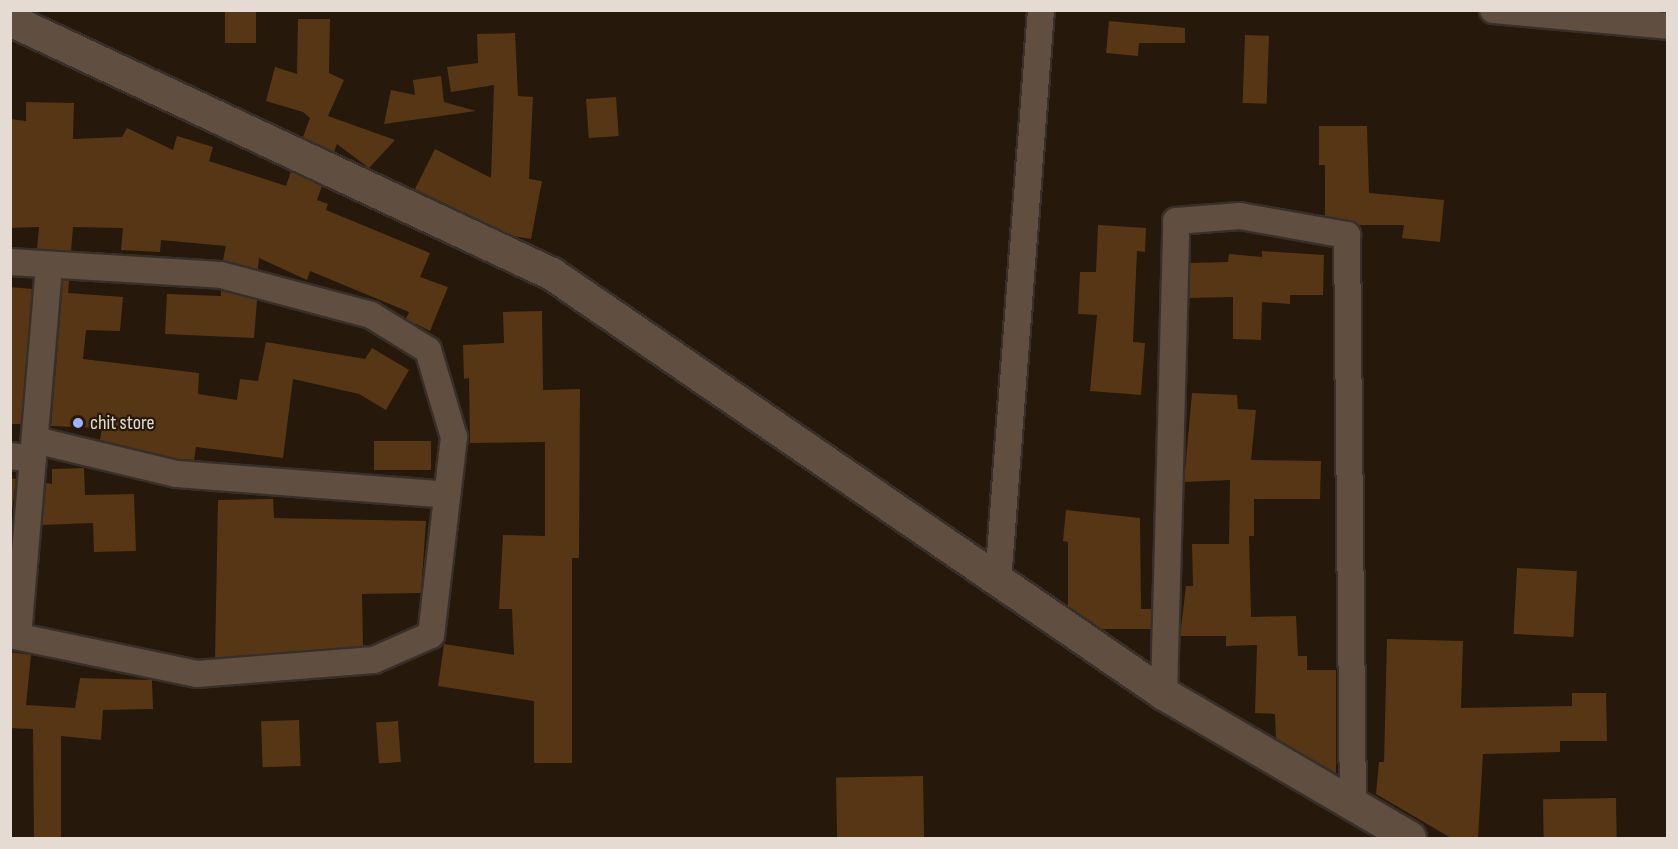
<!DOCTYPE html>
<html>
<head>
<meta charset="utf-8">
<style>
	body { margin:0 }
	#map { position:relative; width:1678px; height:849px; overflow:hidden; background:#26180a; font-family:"Sofia Sans Condensed",sans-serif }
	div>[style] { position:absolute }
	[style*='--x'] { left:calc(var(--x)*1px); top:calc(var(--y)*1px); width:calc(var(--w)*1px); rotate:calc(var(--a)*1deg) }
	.building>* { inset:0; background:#573616; transform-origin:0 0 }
	.roads { filter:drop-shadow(2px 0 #392f2a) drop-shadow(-2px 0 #392f2a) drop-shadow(0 2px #392f2a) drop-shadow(0 -2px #392f2a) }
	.minor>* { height:26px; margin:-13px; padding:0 13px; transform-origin:13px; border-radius:13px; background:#604f40 }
	.tertiary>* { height:32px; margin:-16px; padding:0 16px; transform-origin:16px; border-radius:16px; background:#604f40 }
	.dots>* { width:16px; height:16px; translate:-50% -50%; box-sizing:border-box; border:3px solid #26180a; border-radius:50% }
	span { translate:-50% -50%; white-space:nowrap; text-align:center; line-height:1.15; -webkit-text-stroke:4.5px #26180a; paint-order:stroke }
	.poi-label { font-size:20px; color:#e5dbd2 }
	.left { translate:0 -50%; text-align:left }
	.frame { position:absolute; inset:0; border:12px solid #e5dbd2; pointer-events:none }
</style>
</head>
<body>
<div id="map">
	<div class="building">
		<i style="left:225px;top:10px;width:31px;height:33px"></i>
		<i style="clip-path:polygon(298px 19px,330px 19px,329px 73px,344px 80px,328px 116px,395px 140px,369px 168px,337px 144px,334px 152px,303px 137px,310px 118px,303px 112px,266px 101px,275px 67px,297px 74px)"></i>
		<i style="clip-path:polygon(1109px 21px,1185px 28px,1185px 43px,1139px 43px,1138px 56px,1106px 53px)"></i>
		<i style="clip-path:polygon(515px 33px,518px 96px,533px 97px,529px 179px,542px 181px,531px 239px,513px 236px,415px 189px,435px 149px,491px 178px,494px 85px,451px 92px,447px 67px,478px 63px,477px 34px)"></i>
		<i style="left:1245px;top:35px;width:24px;height:68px;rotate:2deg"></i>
		<i style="clip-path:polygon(441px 76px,444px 102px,476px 111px,384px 124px,391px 90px,415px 95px,413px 80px)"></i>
		<i style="left:616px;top:97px;width:39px;height:30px;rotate:86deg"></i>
		<i style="clip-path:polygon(26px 102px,74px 103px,73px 139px,122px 137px,127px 128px,173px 150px,177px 136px,213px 147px,209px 161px,286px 186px,291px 171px,322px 186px,317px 200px,328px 204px,326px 210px,430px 253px,420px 277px,448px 287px,430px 331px,406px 319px,409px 312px,310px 271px,307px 280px,259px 258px,258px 269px,223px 260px,226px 246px,161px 240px,160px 252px,121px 250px,123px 228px,73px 227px,71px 251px,37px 249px,39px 227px,10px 228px,10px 119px,26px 121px)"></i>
		<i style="clip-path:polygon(1319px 126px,1367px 126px,1369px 193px,1444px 200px,1440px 242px,1402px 238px,1404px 225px,1358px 225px,1325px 216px,1325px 165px,1319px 165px)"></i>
		<i style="clip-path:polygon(1098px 225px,1146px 228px,1145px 252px,1137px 251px,1133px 342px,1145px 343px,1141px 395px,1090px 391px,1097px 315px,1078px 314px,1080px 272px,1096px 272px)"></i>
		<i style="clip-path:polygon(1262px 251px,1324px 255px,1323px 295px,1290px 295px,1290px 304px,1262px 302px,1261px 340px,1233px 339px,1233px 297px,1189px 298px,1190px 263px,1228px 262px,1229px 254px,1262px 257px)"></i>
		<i style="clip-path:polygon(63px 280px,69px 281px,68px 293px,123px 297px,120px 331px,86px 330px,83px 359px,199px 373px,198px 394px,237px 400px,240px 379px,258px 381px,266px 342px,365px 359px,372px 348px,409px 370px,386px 410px,359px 394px,293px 379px,283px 458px,196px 447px,194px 460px,179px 459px,100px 440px,102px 428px,51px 426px)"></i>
		<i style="clip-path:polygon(10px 287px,32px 289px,21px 424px,10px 424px)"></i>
		<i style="clip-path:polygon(221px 291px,257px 300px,254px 338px,165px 334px,167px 294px,221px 296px)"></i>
		<i style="clip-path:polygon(542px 311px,543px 390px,580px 389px,579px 558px,572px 558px,572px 763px,534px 763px,534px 701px,438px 686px,444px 644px,514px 655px,512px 609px,499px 609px,503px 535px,545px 536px,545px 442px,470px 443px,469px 378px,464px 379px,463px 345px,504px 343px,503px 312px)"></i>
		<i style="clip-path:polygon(1192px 393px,1237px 395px,1238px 409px,1256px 410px,1251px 460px,1321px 461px,1320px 499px,1254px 499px,1254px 536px,1249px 536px,1251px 617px,1296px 616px,1298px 656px,1307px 656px,1307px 670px,1336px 670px,1336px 774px,1276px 739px,1275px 714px,1255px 713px,1257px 645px,1226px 646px,1226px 636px,1180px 636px,1186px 586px,1193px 586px,1192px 544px,1229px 544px,1230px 480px,1184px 482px)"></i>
		<i style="left:374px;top:441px;width:57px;height:29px"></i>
		<i style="clip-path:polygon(84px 468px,85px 495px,134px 494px,136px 551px,94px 552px,93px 523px,42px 525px,46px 483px,52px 484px,52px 469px)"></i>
		<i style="clip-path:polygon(10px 478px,16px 479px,10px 526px)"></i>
		<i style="clip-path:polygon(273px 499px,274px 518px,426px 521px,421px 593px,362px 594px,363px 646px,215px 658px,218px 500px)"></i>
		<i style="clip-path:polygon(1066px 510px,1140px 518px,1141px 609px,1151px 609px,1151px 629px,1101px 629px,1068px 606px,1068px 542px,1063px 541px)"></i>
		<i style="left:1517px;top:568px;width:60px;height:66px;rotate:3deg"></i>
		<i style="clip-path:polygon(1387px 639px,1463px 641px,1461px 708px,1572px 706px,1572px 693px,1606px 693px,1607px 741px,1560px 741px,1560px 752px,1483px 754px,1478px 838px,1451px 838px,1376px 794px,1379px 762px,1384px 762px)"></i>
		<i style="clip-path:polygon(10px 652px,31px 655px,26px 705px,75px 708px,80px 678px,152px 680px,153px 709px,103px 710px,101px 740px,61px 736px,61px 838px,34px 838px,33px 729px,10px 728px)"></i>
		<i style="left:299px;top:720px;width:46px;height:38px;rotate:88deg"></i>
		<i style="left:398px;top:721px;width:41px;height:22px;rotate:86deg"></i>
		<i style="left:923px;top:776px;width:62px;height:87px;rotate:89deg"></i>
		<i style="left:1616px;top:798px;width:40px;height:73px;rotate:89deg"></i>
	</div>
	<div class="roads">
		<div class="minor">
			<i style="--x:1493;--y:10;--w:176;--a:5.2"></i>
			<i style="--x:10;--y:262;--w:211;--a:3.5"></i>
			<i style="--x:221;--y:275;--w:155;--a:14.9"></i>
			<i style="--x:371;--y:315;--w:67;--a:31.6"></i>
			<i style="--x:428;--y:350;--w:91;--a:73.4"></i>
			<i style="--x:454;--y:437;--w:199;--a:96.6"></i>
			<i style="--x:431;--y:635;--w:62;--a:156.3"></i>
			<i style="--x:374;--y:660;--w:178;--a:175.5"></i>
			<i style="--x:197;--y:674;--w:191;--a:-168.2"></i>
			<i style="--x:35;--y:440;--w:146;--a:13.5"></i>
			<i style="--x:177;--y:474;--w:271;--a:4.4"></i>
			<i style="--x:10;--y:456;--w:23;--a:7"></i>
			<i style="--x:998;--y:582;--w:574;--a:-85.7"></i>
			<i style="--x:18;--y:636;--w:371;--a:-85.2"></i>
			<i style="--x:1164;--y:694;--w:473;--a:-88.5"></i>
			<i style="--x:1176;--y:221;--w:64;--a:-4.5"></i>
			<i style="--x:1240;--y:216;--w:109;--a:10.1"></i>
			<i style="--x:1347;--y:235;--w:570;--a:89.4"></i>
		</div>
		<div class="tertiary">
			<i style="--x:10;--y:20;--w:599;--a:25.11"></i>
			<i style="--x:552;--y:274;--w:742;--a:34.46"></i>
			<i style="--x:1164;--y:694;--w:285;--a:30.3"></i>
		</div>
	</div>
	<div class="dots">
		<i style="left:78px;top:423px;background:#9fb3fd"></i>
	</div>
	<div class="poi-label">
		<span class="left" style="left:90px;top:423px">chit store</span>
	</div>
	<div class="frame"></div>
</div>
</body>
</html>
